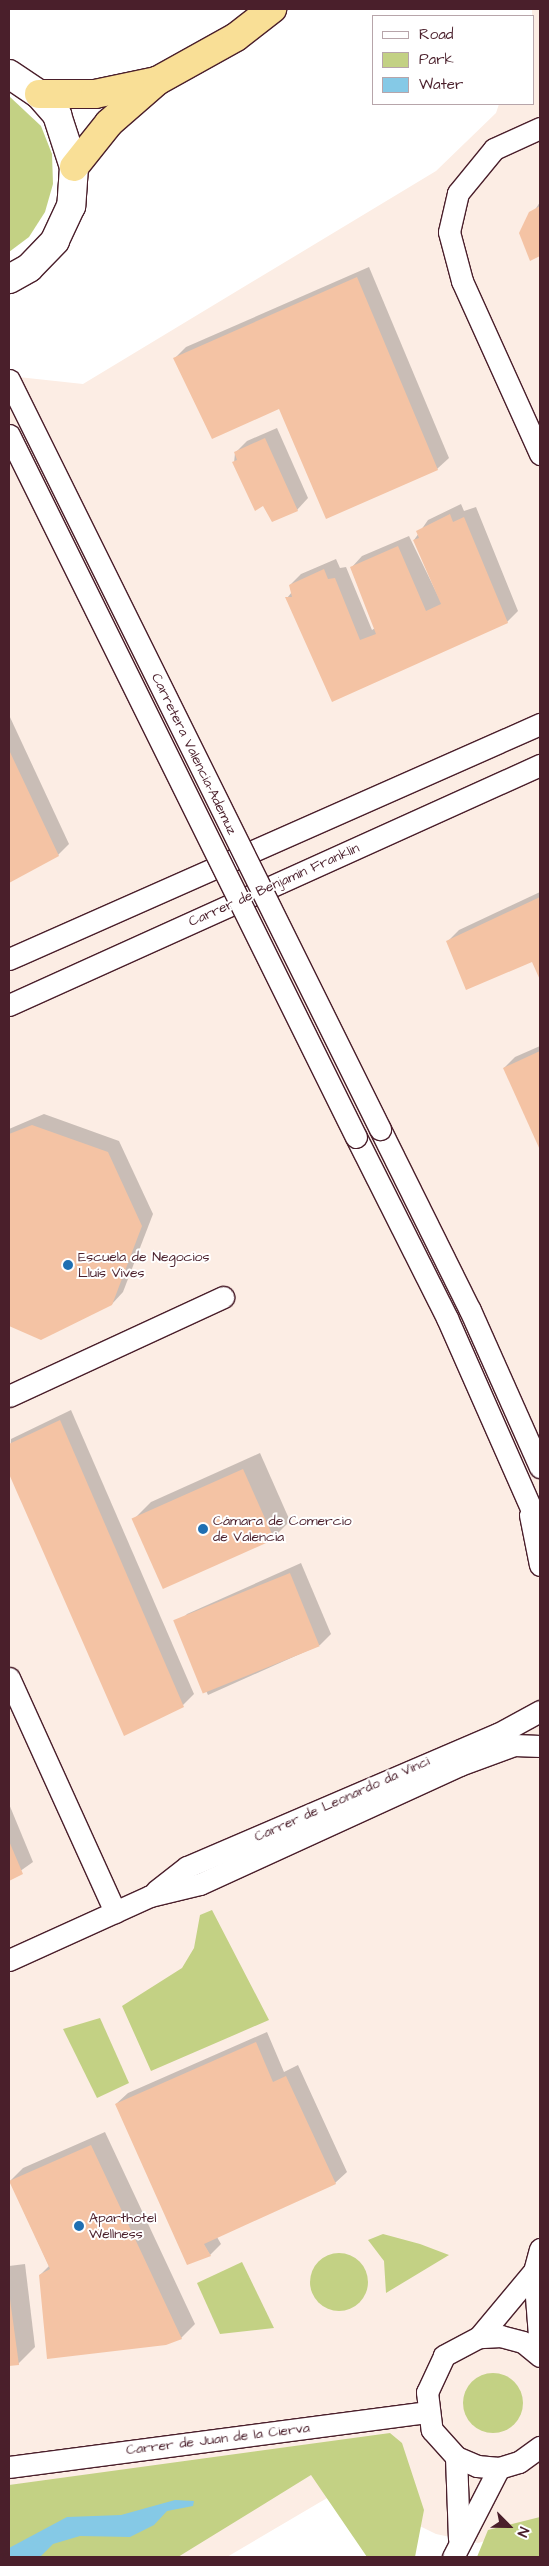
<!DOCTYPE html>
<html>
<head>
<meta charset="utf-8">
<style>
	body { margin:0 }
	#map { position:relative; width:549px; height:2566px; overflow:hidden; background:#fff; font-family:"Architects Daughter",sans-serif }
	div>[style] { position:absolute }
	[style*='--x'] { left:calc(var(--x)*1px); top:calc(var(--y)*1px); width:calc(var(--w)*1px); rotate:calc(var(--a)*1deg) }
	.built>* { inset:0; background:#fcede4 }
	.green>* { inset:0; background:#c3d184 }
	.round { border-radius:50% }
	.water>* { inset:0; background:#85c9e6 }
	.shadow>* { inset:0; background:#0003 }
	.building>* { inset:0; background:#f4c3a4; transform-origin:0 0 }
	.roads { filter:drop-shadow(1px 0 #4a1f2b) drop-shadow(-1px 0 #4a1f2b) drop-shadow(0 1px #4a1f2b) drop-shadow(0 -1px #4a1f2b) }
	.street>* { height:21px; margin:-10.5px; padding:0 10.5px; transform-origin:10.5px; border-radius:10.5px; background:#fff }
	.secondary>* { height:28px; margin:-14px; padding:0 14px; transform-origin:14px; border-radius:14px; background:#fff }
	.highway>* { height:28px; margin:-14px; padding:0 14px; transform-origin:14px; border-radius:14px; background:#f9df96 }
	.bridges { filter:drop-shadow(1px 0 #4a1f2b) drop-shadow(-1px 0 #4a1f2b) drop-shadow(0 1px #4a1f2b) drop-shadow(0 -1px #4a1f2b) }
	.street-bridge>* { height:21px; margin:-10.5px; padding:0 10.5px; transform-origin:10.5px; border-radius:10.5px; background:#fff }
	.dots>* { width:14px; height:14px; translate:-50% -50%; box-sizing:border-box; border:2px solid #fff; border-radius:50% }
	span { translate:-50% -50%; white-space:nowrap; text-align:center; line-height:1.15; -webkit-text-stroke:4px #fff; paint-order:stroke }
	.street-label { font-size:14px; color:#4a1f2b }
	.poi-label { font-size:14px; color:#4a1f2b }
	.left { translate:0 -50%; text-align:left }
	.frame { position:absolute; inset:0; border:10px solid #4a1f2b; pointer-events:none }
	.legend { position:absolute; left:372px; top:15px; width:162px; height:90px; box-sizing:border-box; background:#fff; border:1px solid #b7a5aa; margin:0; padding:6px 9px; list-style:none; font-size:15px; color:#4a1f2b }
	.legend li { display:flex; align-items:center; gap:10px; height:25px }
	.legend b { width:25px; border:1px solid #b7a5aa }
	.north { position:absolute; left:484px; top:2501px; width:50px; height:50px; -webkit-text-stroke:4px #fff; paint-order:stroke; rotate:113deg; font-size:14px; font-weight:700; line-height:20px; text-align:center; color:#4a1f2b }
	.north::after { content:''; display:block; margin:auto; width:18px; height:22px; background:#4a1f2b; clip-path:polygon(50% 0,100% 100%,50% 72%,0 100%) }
</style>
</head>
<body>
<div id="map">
	<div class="built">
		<i style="clip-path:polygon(532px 9px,540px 9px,540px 2521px,527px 2529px,478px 2543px,436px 2534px,385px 2509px,356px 2481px,227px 2557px,9px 2557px,9px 376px,83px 384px,436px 171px,496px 113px,499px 104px,533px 104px)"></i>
	</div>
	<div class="green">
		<i style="clip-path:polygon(9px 96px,41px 126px,52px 154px,53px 184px,45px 212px,29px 237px,9px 252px)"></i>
		<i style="clip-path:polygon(212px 1910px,269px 2020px,151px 2071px,122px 2006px,182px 1968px,194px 1948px,200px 1915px)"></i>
		<i style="clip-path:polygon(100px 2018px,129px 2083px,97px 2098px,63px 2029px)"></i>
		<i style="clip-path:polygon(383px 2234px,420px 2244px,449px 2255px,386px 2293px,384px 2261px,368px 2240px)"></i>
		<i class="round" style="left:310px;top:2253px;width:58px;height:58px"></i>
		<i style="clip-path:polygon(242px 2262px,274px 2328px,220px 2334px,197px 2283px)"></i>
		<i class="round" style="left:463px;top:2373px;width:60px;height:60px"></i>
		<i style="clip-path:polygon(390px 2433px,402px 2443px,424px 2510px,415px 2557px,367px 2557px,311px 2475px,178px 2557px,9px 2557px,9px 2485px)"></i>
		<i style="clip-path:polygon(540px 2517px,540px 2557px,477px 2557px,488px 2530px)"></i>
	</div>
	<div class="water">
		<i style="clip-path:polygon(175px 2500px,194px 2501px,193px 2506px,167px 2511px,154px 2525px,130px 2537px,80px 2536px,53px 2544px,40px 2557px,9px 2557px,9px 2548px,67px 2517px,121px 2515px)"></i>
	</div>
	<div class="shadow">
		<i style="clip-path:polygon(540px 202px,540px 255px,531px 259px,520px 233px)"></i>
		<i style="clip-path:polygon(369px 267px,449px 458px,437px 469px,280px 408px,175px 358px,186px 347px)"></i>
		<i style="clip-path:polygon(277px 428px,308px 498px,297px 510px,264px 504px,234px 463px,235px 453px,247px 441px)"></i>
		<i style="clip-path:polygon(461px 504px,464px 511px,476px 507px,518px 611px,507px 622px,333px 700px,287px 598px,292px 592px,290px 585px,301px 574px,336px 559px,340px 568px,346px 567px,372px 630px,375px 628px,351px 568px,362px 556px,409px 536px,440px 600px,414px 540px,428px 520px)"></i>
		<i style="clip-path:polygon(9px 715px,69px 844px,58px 855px,9px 882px)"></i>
		<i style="clip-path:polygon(540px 892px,540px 977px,533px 961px,448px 941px,459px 930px)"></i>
		<i style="clip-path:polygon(540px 1046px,540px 1147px,504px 1068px,515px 1057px)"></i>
		<i style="clip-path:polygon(44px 1114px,119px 1141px,153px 1214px,123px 1292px,112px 1304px,41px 1339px,9px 1325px,9px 1129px)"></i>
		<i style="clip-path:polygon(71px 1410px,194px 1694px,183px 1705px,125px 1734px,9px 1471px,11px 1439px)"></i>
		<i style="clip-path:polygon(260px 1453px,290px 1521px,273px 1538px,134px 1519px,151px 1502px)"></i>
		<i style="clip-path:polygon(301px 1563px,331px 1634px,320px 1645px,208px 1695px,176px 1625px,187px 1614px)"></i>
		<i style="clip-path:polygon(9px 1804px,33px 1862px,9px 1879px)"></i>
		<i style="clip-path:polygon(267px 2032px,284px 2072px,298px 2065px,347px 2172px,335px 2183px,217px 2237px,221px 2244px,210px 2255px,116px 2104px,128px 2093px)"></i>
		<i style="clip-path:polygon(105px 2132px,195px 2324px,181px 2338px,166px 2344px,40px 2275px,49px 2266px,10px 2181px,23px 2168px)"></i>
		<i style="clip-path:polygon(25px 2264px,35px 2347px,18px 2364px,9px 2365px,9px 2266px)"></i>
	</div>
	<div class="building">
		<i style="clip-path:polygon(540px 206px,540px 256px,530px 261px,519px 233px,529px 212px)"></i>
		<i style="clip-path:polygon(357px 277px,438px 470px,326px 519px,279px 409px,212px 439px,173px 358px)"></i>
		<i style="clip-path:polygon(265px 438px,298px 511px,272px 522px,263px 506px,255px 511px,232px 462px,237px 460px,234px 452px)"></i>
		<i style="clip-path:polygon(450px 514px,453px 522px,464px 517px,508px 623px,332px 702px,285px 597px,292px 597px,289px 585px,324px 569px,328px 579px,335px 578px,360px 640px,376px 634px,350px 567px,398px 546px,426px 611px,441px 604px,413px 540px,419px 538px,416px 531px)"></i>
		<i style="clip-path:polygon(9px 750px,59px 856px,9px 883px)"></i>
		<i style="clip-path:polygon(540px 897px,540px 980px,532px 962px,466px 990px,446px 941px)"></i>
		<i style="clip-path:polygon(540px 1051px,540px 1150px,503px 1068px)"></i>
		<i style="clip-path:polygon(32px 1125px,108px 1152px,142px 1226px,112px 1305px,41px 1340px,9px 1326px,9px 1134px)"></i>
		<i style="clip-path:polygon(60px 1420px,184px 1707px,124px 1736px,9px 1474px,9px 1444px)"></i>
		<i style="left:243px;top:1469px;width:77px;height:122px;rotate:66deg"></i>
		<i style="left:290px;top:1573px;width:79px;height:126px;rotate:68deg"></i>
		<i style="clip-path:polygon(9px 1841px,23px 1874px,9px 1881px)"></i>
		<i style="clip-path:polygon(256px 2042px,273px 2082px,286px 2076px,336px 2184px,204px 2244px,211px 2256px,187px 2265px,115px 2104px)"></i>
		<i style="clip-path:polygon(91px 2145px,182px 2339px,166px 2345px,47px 2359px,39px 2275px,50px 2269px,9px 2181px)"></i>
		<i style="clip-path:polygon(9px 2292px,19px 2365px,9px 2366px)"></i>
	</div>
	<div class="roads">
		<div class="street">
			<i style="--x:540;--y:128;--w:51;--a:155.5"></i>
			<i style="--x:494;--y:149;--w:57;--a:129.3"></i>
			<i style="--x:458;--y:193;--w:40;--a:103"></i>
			<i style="--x:449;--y:232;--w:51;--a:75.1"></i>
			<i style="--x:462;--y:281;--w:190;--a:65.7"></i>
			<i style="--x:9;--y:959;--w:581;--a:-23.87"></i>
			<i style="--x:9;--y:1005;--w:583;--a:-24.32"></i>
			<i style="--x:380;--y:1129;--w:202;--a:63.6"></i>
			<i style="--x:470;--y:1310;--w:172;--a:66"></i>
			<i style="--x:356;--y:1137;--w:203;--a:63.3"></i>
			<i style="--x:447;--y:1318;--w:231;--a:66.2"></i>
			<i style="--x:9;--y:1396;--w:236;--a:-24.8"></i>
			<i style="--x:530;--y:1515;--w:51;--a:78.7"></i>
			<i style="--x:9;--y:1678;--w:257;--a:65.6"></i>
			<i style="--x:156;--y:1891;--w:39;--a:-38"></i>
			<i style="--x:187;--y:1867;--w:338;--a:-23.2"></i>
			<i style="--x:498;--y:1734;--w:48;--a:-28.7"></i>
			<i style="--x:9;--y:1960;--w:155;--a:-24.4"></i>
			<i style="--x:150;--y:1896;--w:51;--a:-13.5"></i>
			<i style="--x:200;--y:1884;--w:286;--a:-24.6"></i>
			<i style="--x:460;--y:1765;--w:58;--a:-20.3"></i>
			<i style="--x:514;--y:1745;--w:26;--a:2"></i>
			<i style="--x:540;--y:2249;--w:23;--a:105"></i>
			<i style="--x:534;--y:2271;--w:78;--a:85.6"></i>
			<i style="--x:479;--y:2337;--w:86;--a:-50.2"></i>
			<i style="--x:540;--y:2356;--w:22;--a:-141"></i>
			<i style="--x:523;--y:2342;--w:23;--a:-165"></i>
			<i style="--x:501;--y:2336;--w:22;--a:177"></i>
			<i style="--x:479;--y:2337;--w:40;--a:152"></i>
			<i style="--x:444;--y:2356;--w:40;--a:115"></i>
			<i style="--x:427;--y:2392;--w:38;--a:83"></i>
			<i style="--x:432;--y:2430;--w:36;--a:48"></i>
			<i style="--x:456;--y:2457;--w:23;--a:23"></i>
			<i style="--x:477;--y:2466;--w:22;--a:5"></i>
			<i style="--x:499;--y:2468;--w:21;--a:-17"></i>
			<i style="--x:519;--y:2462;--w:26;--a:-36"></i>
			<i style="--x:456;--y:2457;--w:82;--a:87.9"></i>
			<i style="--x:9;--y:2467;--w:422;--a:-7.5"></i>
			<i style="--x:453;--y:2557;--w:100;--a:-62.7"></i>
		</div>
		<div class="secondary">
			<i style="--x:9;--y:74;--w:36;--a:34"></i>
			<i style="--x:39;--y:94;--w:28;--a:49"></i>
			<i style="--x:57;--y:115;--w:55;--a:71.9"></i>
			<i style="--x:74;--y:167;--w:39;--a:94"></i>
			<i style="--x:71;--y:206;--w:38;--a:115"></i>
			<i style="--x:55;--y:241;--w:37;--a:134"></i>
			<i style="--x:29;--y:268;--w:23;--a:151"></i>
		</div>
		<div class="highway">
			<i style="--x:39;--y:94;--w:56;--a:0"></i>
			<i style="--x:95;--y:94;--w:62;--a:-12"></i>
			<i style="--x:74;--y:167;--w:56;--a:-51.5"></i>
			<i style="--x:109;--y:123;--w:64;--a:-41.2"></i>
			<i style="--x:157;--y:81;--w:90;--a:-29.1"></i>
			<i style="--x:236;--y:37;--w:46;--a:-37.9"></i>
		</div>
	</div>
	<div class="bridges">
		<div class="street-bridge">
			<i style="--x:9;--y:380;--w:836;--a:63.65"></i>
			<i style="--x:9;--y:435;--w:783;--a:63.7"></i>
		</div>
	</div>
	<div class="dots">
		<i style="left:68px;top:1265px;background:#1f6fb2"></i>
		<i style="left:203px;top:1529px;background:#1f6fb2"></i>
		<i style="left:79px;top:2226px;background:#1f6fb2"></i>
	</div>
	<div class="street-label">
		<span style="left:194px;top:754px;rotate:64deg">Carretera Valencia-Ademuz</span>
		<span style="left:274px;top:885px;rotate:-24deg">Carrer de Benjamin Franklin</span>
		<span style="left:342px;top:1799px;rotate:-24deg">Carrer de Leonardo da Vinci</span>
		<span style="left:218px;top:2439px;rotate:-7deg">Carrer de Juan de la Cierva</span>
	</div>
	<div class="poi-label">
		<span class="left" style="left:78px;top:1265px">Escuela de Negocios<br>Lluís Vives</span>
		<span class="left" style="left:213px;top:1529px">Cámara de Comercio<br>de Valencia</span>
		<span class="left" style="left:89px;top:2226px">Aparthotel<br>Wellness</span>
	</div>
	<div class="frame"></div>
	<ul class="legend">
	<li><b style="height:6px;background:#fff"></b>Road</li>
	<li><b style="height:14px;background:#c3d184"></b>Park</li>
	<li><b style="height:14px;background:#85c9e6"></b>Water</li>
	</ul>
	<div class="north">N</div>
</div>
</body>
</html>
